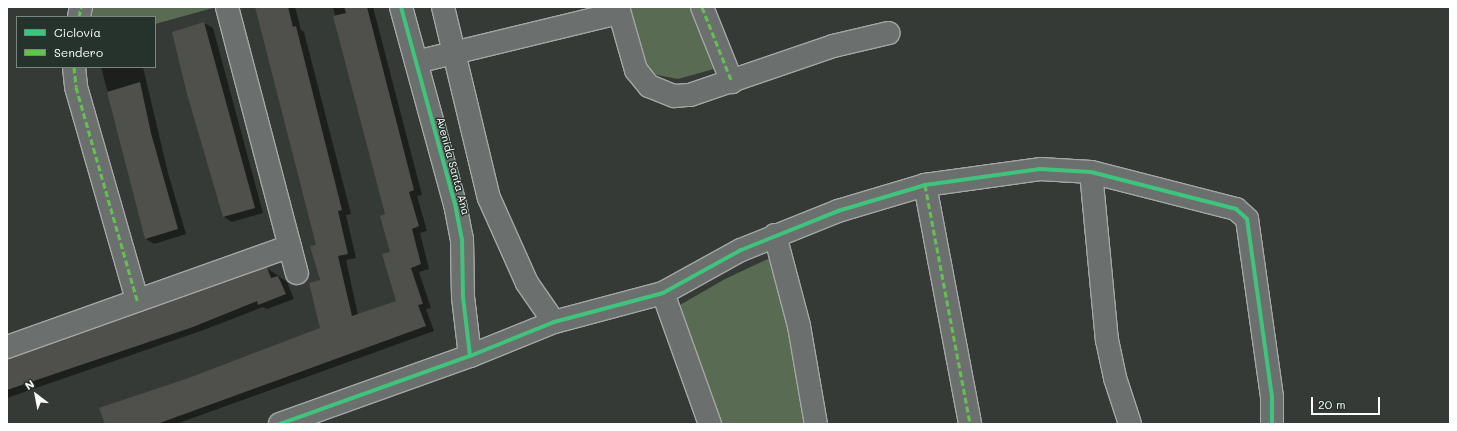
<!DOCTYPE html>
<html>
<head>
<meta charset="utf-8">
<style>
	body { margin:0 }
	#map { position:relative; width:1457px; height:431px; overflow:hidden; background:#363a36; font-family:Mali,sans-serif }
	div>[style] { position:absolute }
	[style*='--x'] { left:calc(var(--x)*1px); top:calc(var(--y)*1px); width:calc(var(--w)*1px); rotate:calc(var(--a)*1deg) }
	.green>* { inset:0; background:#596b53 }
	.shadow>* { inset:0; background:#0007 }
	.building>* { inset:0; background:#4f4f4b }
	.roads { filter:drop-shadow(1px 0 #a5a6a5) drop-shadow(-1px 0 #a5a6a5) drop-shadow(0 1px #a5a6a5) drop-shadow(0 -1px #a5a6a5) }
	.minor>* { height:22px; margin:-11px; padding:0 11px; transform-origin:11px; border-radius:11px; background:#6b6f6d }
	.quiet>* { height:3px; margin-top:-1.5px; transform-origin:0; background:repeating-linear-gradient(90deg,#63c152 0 6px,transparent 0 9px) }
	.cycleway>* { height:4px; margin:-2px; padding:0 2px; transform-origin:2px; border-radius:2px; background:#40c37c }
	span { translate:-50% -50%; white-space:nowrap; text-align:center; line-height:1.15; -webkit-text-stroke:3px #26332d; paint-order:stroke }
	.street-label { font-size:11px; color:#fff }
	.frame { position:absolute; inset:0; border:8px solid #fff; pointer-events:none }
	.legend { position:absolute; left:16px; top:16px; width:140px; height:52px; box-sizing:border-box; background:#26332d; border:1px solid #7d8581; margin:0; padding:5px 7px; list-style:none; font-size:12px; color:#fff }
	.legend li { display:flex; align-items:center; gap:8px; height:20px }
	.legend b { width:20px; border:1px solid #7d8581 }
	.north { position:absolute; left:16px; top:375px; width:40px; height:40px; -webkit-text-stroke:3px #26332d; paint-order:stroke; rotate:328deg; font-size:11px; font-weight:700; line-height:16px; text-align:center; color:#fff }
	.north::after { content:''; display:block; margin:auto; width:14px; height:18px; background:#fff; clip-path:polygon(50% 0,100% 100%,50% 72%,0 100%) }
	.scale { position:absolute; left:1311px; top:397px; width:69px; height:18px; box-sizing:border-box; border:2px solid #fff; border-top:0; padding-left:5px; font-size:12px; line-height:14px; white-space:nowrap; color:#fff; -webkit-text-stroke:3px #26332d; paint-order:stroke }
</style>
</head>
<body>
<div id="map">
	<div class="green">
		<i style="clip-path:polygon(93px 7px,213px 7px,213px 8px,155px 24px,155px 17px,91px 17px)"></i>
		<i style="clip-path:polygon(624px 7px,697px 7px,721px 67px,678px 79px,657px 75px,643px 64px)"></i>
		<i style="clip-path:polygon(772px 257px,791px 332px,808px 424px,722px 424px,680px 305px,725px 279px)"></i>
	</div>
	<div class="shadow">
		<i style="clip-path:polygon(256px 7px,295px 7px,301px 30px,304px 32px,351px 214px,346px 215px,356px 258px,346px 260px,358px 315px,397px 301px,386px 215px,333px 7px,373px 7px,422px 195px,417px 196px,427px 231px,420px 233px,429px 269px,419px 272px,431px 308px,426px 309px,434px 331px,176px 424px,106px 424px,186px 380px,322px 328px,318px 245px)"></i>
		<i style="clip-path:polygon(204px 23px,213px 28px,263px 213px,232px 222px,224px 217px)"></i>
		<i style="clip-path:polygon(101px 67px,143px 67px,168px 173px,186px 234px,154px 244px,146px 239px)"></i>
		<i style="clip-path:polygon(267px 268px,287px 282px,294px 299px,267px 309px,263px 307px,201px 331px,7px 398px,7px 359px,11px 360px)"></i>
	</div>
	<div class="building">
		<i style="clip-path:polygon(255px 7px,288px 7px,293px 27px,296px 26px,342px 210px,338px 211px,348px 254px,338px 256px,352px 316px,396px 301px,382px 254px,390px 252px,380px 216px,385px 214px,333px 16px,346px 13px,344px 7px,367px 7px,414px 190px,409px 192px,419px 226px,412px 229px,421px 264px,411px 268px,423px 304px,418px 305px,426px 326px,157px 424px,105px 424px,99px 408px,186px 379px,320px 328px,309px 283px,320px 280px,310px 246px,316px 245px)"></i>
		<i style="clip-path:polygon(204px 22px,255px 208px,223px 217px,187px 94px,172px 32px)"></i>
		<i style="clip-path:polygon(140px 82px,151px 133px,178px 229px,145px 239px,107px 92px)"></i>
		<i style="clip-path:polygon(267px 267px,271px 278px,278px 276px,286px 294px,258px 305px,257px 301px,193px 327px,7px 390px,7px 359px)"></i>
	</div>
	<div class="roads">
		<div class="minor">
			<i style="--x:227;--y:7;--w:275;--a:75.3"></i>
			<i style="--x:401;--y:7;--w:204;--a:74.7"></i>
			<i style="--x:455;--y:204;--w:36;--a:79"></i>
			<i style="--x:462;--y:239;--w:58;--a:89"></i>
			<i style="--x:463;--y:297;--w:59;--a:83.2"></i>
			<i style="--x:443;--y:7;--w:196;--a:76.5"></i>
			<i style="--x:489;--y:198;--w:93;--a:65.9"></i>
			<i style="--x:527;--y:283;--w:47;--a:55.3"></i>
			<i style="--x:618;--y:7;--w:66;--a:74.1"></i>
			<i style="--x:636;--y:70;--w:21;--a:51"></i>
			<i style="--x:649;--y:86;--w:27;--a:22"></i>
			<i style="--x:674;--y:96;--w:16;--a:-4"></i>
			<i style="--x:690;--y:95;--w:151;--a:-18.9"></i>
			<i style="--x:833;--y:46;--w:57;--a:-13.1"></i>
			<i style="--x:702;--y:7;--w:81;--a:68.2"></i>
			<i style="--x:79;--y:17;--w:10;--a:-79"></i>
			<i style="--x:416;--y:62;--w:209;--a:-13.6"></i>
			<i style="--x:74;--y:67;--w:20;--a:84"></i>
			<i style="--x:76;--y:87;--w:222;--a:74"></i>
			<i style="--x:1091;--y:172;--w:169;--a:84.6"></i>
			<i style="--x:1107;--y:340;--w:39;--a:78"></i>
			<i style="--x:1115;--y:378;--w:48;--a:71.9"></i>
			<i style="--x:925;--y:185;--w:243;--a:79.3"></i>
			<i style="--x:775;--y:235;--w:94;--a:75.2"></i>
			<i style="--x:799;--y:326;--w:99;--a:80.2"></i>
			<i style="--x:663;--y:293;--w:139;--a:70.3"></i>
			<i style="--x:7;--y:347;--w:300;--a:-19.6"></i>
			<i style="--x:280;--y:424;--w:202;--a:-19.7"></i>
			<i style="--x:470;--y:356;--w:91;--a:-22"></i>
			<i style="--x:554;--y:322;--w:113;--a:-14.9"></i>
			<i style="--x:663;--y:293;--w:89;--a:-28.9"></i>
			<i style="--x:741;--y:250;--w:105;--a:-21.9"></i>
			<i style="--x:838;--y:211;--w:91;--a:-16.6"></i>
			<i style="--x:925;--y:185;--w:116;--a:-7.9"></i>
			<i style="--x:1040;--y:169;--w:51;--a:3.4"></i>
			<i style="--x:1091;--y:172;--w:150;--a:14.3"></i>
			<i style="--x:1236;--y:209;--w:15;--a:42"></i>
			<i style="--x:1247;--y:219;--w:180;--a:82"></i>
			<i style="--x:1272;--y:397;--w:27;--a:90"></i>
		</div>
	</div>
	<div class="quiet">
		<i style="--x:702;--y:7;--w:81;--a:68.2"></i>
		<i style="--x:79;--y:17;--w:10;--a:-79"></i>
		<i style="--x:74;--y:67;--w:20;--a:84"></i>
		<i style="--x:76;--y:87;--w:222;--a:74"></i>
		<i style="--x:925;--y:185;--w:243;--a:79.3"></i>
	</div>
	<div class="cycleway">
		<i style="--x:401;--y:7;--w:204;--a:74.7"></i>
		<i style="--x:455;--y:204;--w:36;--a:79"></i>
		<i style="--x:462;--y:239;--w:58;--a:89"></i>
		<i style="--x:463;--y:297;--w:59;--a:83.2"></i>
		<i style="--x:280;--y:424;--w:202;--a:-19.7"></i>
		<i style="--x:470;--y:356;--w:91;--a:-22"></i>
		<i style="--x:554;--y:322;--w:113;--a:-14.9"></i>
		<i style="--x:663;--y:293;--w:89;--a:-28.9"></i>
		<i style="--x:741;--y:250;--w:105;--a:-21.9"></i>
		<i style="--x:838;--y:211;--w:91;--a:-16.6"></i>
		<i style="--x:925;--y:185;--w:116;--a:-7.9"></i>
		<i style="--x:1040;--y:169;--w:51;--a:3.4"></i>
		<i style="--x:1091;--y:172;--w:150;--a:14.3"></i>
		<i style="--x:1236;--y:209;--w:15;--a:42"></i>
		<i style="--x:1247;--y:219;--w:180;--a:82"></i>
		<i style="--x:1272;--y:397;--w:27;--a:90"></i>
	</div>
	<div class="street-label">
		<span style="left:453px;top:166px;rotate:75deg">Avenida Santa Ana</span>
	</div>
	<div class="frame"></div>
	<ul class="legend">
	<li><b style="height:5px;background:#40c37c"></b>Ciclovía</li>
	<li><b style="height:5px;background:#63c152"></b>Sendero</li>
	</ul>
	<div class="north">N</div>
	<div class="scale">20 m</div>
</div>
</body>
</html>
